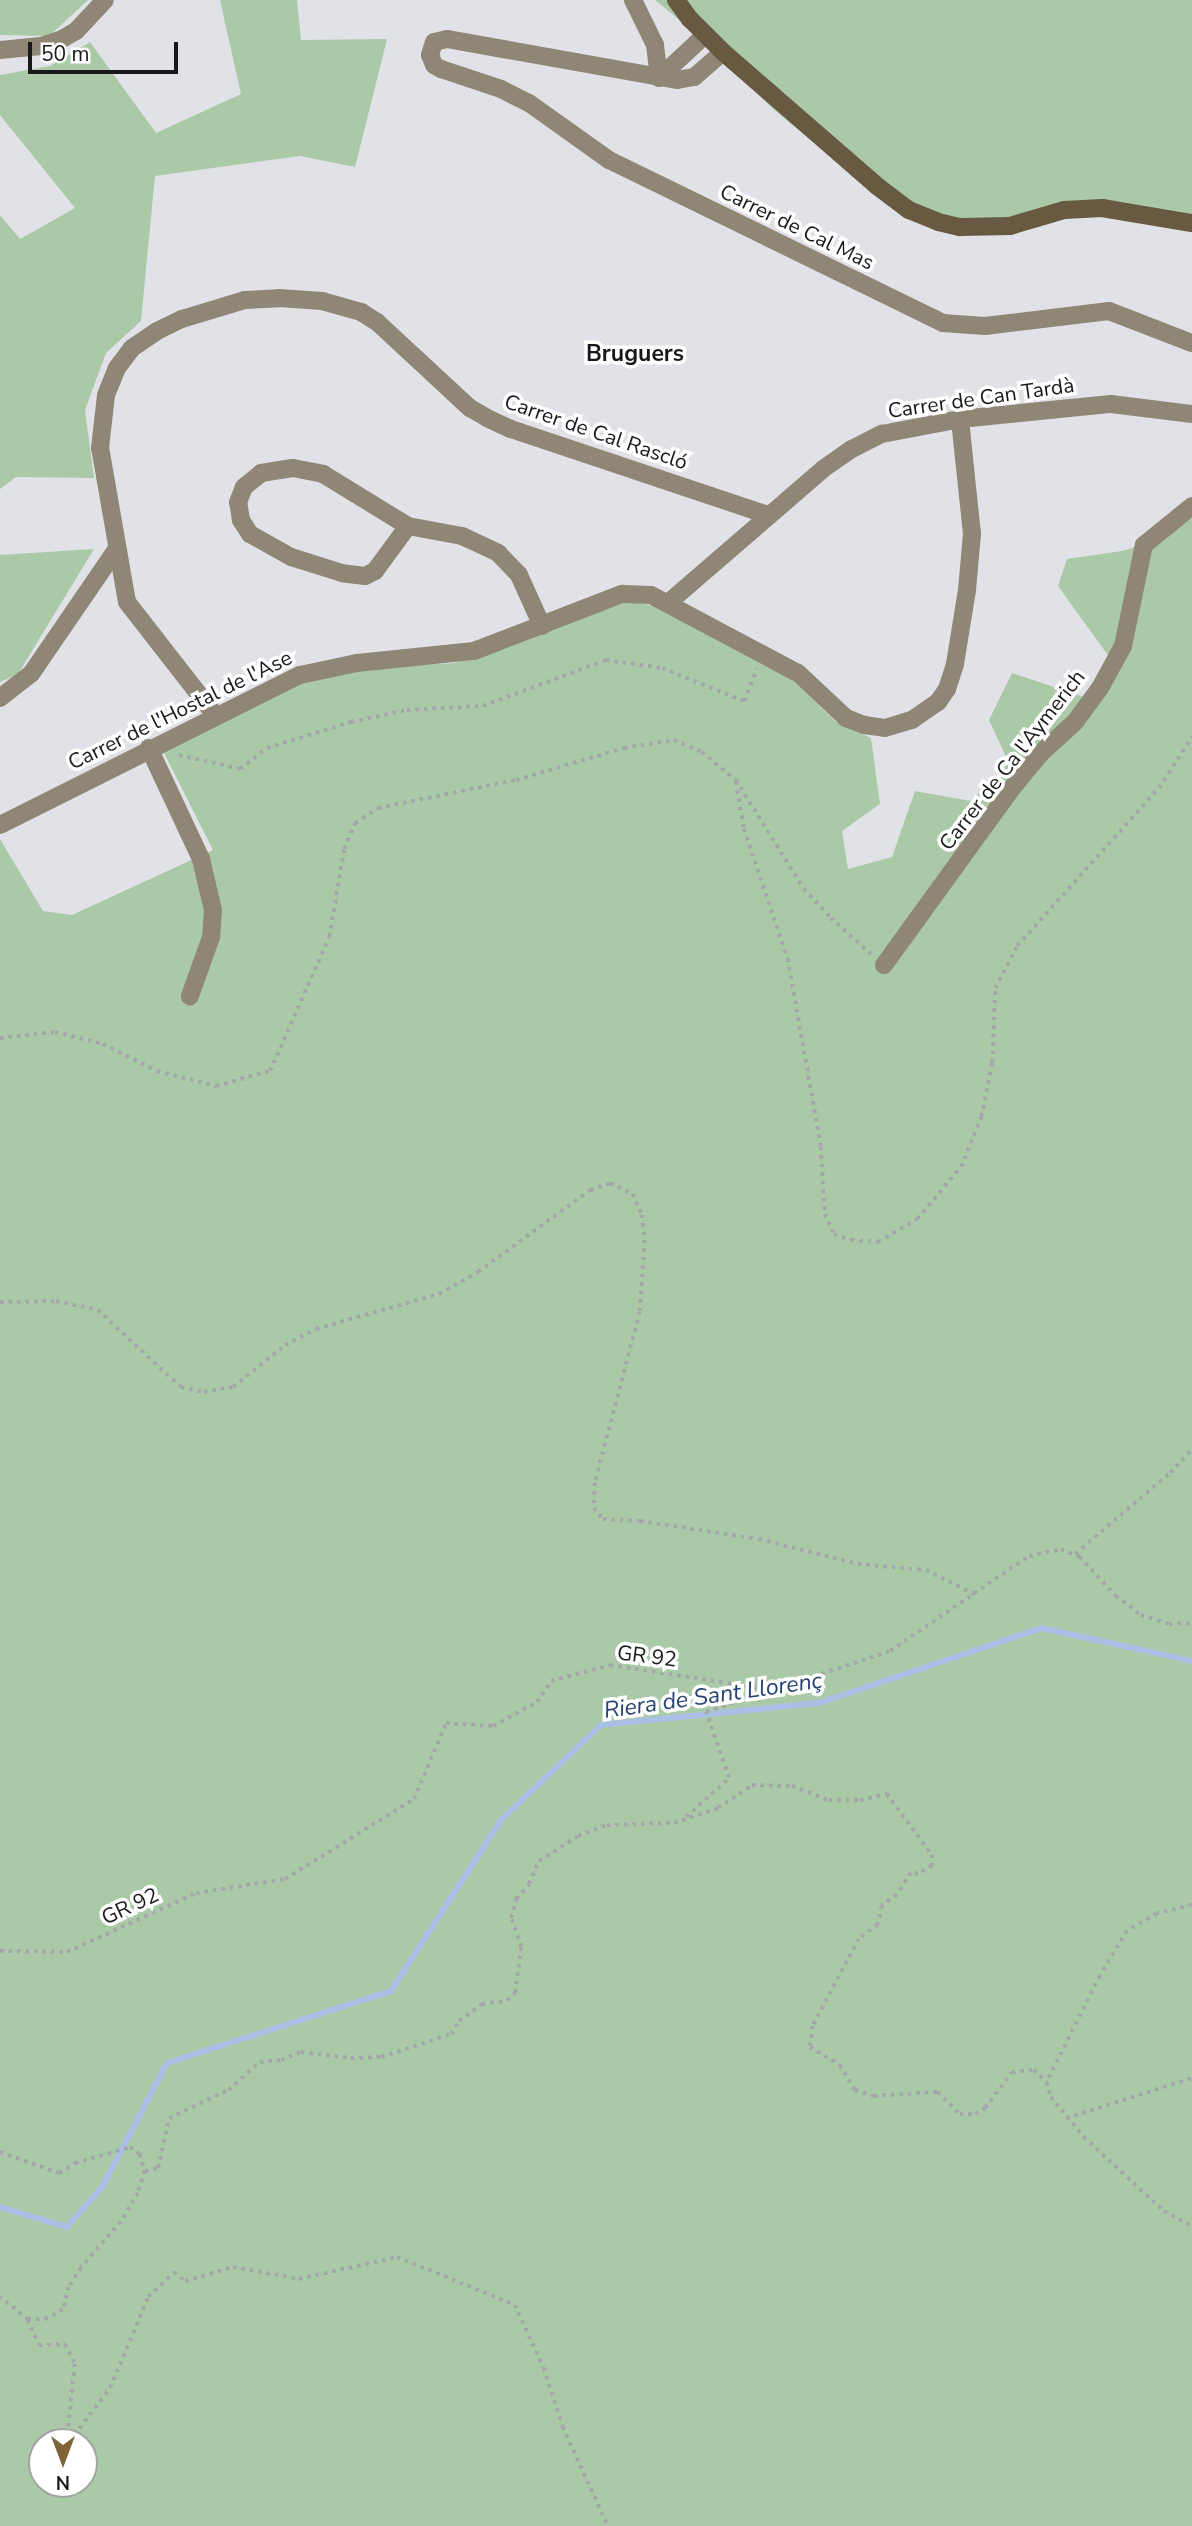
<!DOCTYPE html>
<html>
<head>
<meta charset="utf-8">
<style>
	body { margin:0 }
	#map { position:relative; width:1192px; height:2526px; overflow:hidden; background:#e0e2e7; font-family:"Nunito Sans",sans-serif }
	div>[style] { position:absolute }
	[style*='--x'] { left:calc(var(--x)*1px); top:calc(var(--y)*1px); width:calc(var(--w)*1px); rotate:calc(var(--a)*1deg) }
	.green>* { inset:0; background:#aacaa7 }
	.stream>* { height:6px; margin:-3px; padding:0 3px; transform-origin:3px; border-radius:3px; background:#a9c0e6 }
	.path>* { height:3.5px; margin-top:-1.75px; transform-origin:0; background:repeating-linear-gradient(90deg,#a4a6aa 0 3.5px,transparent 0 8.5px) }
	.minor>* { height:18px; margin:-9px; padding:0 9px; transform-origin:9px; border-radius:9px; background:#8f8675 }
	.secondary>* { height:18px; margin:-9px; padding:0 9px; transform-origin:9px; border-radius:9px; background:#685a41 }
	span { translate:-50% -50%; white-space:nowrap; text-align:center; line-height:1.15; -webkit-text-stroke:7px #fff; paint-order:stroke }
	.street-label { font-size:21px; color:#19191b }
	.neighbourhood-label { font-size:23px; color:#19191b; font-weight:700 }
	.water-label { font-size:23px; color:#264273; font-style:italic }
	.north { position:absolute; left:28px; top:2428px; width:70px; height:70px; box-sizing:border-box; background:#fff; border:2px solid #a3a3a4; border-radius:50%; rotate:180deg; font-size:19px; font-weight:700; line-height:28px; text-align:center; color:#19191b }
	.north::after { content:''; display:block; margin:auto; width:24px; height:32px; background:#7d6335; clip-path:polygon(50% 0,100% 100%,50% 72%,0 100%) }
	.scale { position:absolute; left:28px; top:42px; width:150px; height:32px; box-sizing:border-box; border:4px solid #19191b; border-top:0; padding-left:9px; font-size:21px; line-height:24px; white-space:nowrap; color:#19191b; -webkit-text-stroke:5px #fff; paint-order:stroke }
</style>
</head>
<body>
<div id="map">
	<div class="green">
		<i style="clip-path:polygon(0 0,88px 0,49px 36px,0 35px)"></i>
		<i style="clip-path:polygon(220px 0,297px 0,301px 40px,387px 39px,355px 167px,300px 156px,155px 176px,141px 321px,106px 353px,85px 410px,94px 478px,16px 477px,0 489px,0 215px,20px 239px,75px 208px,0 115px,0 75px,50px 66px,90px 42px,156px 133px,241px 94px)"></i>
		<i style="clip-path:polygon(655px 0,1192px 0,1192px 230px,1075px 213px,947px 233px,904px 218px,772px 108px,683px 23px)"></i>
		<i style="clip-path:polygon(evenodd,1192px 516px,1192px 2526px,0 2526px,0 839px,43px 911px,72px 915px,213px 850px,162px 749px,293px 684px,357px 669px,454px 663px,630px 601px,658px 607px,791px 679px,836px 722px,871px 738px,880px 804px,842px 831px,848px 869px,892px 857px,915px 791px,971px 801px,1009px 763px,989px 720px,1012px 673px,1087px 698px,1110px 658px,1058px 586px,1067px 559px,1122px 551px,1152px 542px,1192px 516px,42px 2442px,84px 2442px,84px 2484px,42px 2484px,42px 2442px)"></i>
		<i style="clip-path:polygon(94px 549px,18px 674px,0 682px,0 555px)"></i>
	</div>
	<div class="stream">
		<i style="--x:0;--y:2207;--w:70;--a:16.6"></i>
		<i style="--x:67;--y:2227;--w:53;--a:-48.8"></i>
		<i style="--x:102;--y:2187;--w:140;--a:-62.3"></i>
		<i style="--x:167;--y:2063;--w:235;--a:-17.8"></i>
		<i style="--x:391;--y:1991;--w:205;--a:-57.2"></i>
		<i style="--x:502;--y:1819;--w:137;--a:-43.5"></i>
		<i style="--x:601;--y:1725;--w:219;--a:-5.8"></i>
		<i style="--x:819;--y:1703;--w:235;--a:-18.6"></i>
		<i style="--x:1042;--y:1628;--w:154;--a:12.4"></i>
	</div>
	<div class="path">
		<i style="--x:179;--y:755;--w:63;--a:12.9"></i>
		<i style="--x:240;--y:769;--w:34;--a:-38"></i>
		<i style="--x:267;--y:748;--w:88;--a:-17.2"></i>
		<i style="--x:351;--y:722;--w:57;--a:-12.1"></i>
		<i style="--x:407;--y:710;--w:76;--a:-3"></i>
		<i style="--x:483;--y:706;--w:131;--a:-20.5"></i>
		<i style="--x:606;--y:660;--w:57;--a:8.1"></i>
		<i style="--x:662;--y:668;--w:88;--a:21.9"></i>
		<i style="--x:744;--y:701;--w:35;--a:-68"></i>
		<i style="--x:736;--y:782;--w:48;--a:80.3"></i>
		<i style="--x:744;--y:829;--w:137;--a:71.3"></i>
		<i style="--x:788;--y:959;--w:191;--a:80"></i>
		<i style="--x:821;--y:1147;--w:67;--a:86.6"></i>
		<i style="--x:825;--y:1214;--w:22;--a:66"></i>
		<i style="--x:834;--y:1234;--w:18;--a:19"></i>
		<i style="--x:851;--y:1240;--w:27;--a:4"></i>
		<i style="--x:878;--y:1242;--w:45;--a:-30.5"></i>
		<i style="--x:917;--y:1219;--w:68;--a:-49.8"></i>
		<i style="--x:961;--y:1167;--w:54;--a:-68.2"></i>
		<i style="--x:981;--y:1117;--w:55;--a:-78.5"></i>
		<i style="--x:992;--y:1063;--w:75;--a:-87.7"></i>
		<i style="--x:995;--y:988;--w:47;--a:-62.4"></i>
		<i style="--x:1017;--y:946;--w:212;--a:-48.1"></i>
		<i style="--x:1159;--y:788;--w:61;--a:-57.1"></i>
		<i style="--x:0;--y:1038;--w:55;--a:-6.2"></i>
		<i style="--x:55;--y:1032;--w:49;--a:14"></i>
		<i style="--x:103;--y:1044;--w:60;--a:26.6"></i>
		<i style="--x:157;--y:1071;--w:61;--a:14.3"></i>
		<i style="--x:216;--y:1086;--w:56;--a:-15.5"></i>
		<i style="--x:270;--y:1071;--w:146;--a:-66.2"></i>
		<i style="--x:329;--y:937;--w:89;--a:-80.3"></i>
		<i style="--x:344;--y:849;--w:28;--a:-67"></i>
		<i style="--x:355;--y:823;--w:27;--a:-33"></i>
		<i style="--x:378;--y:808;--w:141;--a:-11.5"></i>
		<i style="--x:516;--y:780;--w:113;--a:-16.5"></i>
		<i style="--x:624;--y:748;--w:51;--a:-9.1"></i>
		<i style="--x:674;--y:740;--w:30;--a:23"></i>
		<i style="--x:702;--y:752;--w:44;--a:39.5"></i>
		<i style="--x:736;--y:780;--w:128;--a:58"></i>
		<i style="--x:804;--y:889;--w:40;--a:47"></i>
		<i style="--x:831;--y:918;--w:54;--a:42"></i>
		<i style="--x:0;--y:1302;--w:56;--a:-1"></i>
		<i style="--x:56;--y:1301;--w:43;--a:12.1"></i>
		<i style="--x:98;--y:1310;--w:113;--a:42.9"></i>
		<i style="--x:181;--y:1387;--w:24;--a:12"></i>
		<i style="--x:204;--y:1392;--w:29;--a:-10"></i>
		<i style="--x:233;--y:1387;--w:67;--a:-38.9"></i>
		<i style="--x:285;--y:1345;--w:35;--a:-27"></i>
		<i style="--x:316;--y:1329;--w:128;--a:-15.9"></i>
		<i style="--x:439;--y:1294;--w:45;--a:-29.4"></i>
		<i style="--x:478;--y:1272;--w:139;--a:-36.2"></i>
		<i style="--x:590;--y:1190;--w:21;--a:-19"></i>
		<i style="--x:610;--y:1183;--w:25;--a:26"></i>
		<i style="--x:633;--y:1194;--w:23;--a:67"></i>
		<i style="--x:642;--y:1215;--w:25;--a:83"></i>
		<i style="--x:645;--y:1240;--w:72;--a:94"></i>
		<i style="--x:640;--y:1312;--w:177;--a:104.7"></i>
		<i style="--x:595;--y:1483;--w:25;--a:92"></i>
		<i style="--x:594;--y:1508;--w:14;--a:51"></i>
		<i style="--x:603;--y:1519;--w:37;--a:3"></i>
		<i style="--x:640;--y:1521;--w:120;--a:8.6"></i>
		<i style="--x:759;--y:1539;--w:102;--a:14.2"></i>
		<i style="--x:858;--y:1564;--w:68;--a:5"></i>
		<i style="--x:926;--y:1570;--w:54;--a:26.6"></i>
		<i style="--x:1075;--y:1554;--w:125;--a:-40.5"></i>
		<i style="--x:1170;--y:1473;--w:33;--a:-47"></i>
		<i style="--x:686;--y:1817;--w:58;--a:-42.2"></i>
		<i style="--x:729;--y:1778;--w:70;--a:-109.2"></i>
		<i style="--x:706;--y:1712;--w:69;--a:-18.7"></i>
		<i style="--x:1192;--y:1905;--w:36;--a:166"></i>
		<i style="--x:1157;--y:1914;--w:34;--a:150"></i>
		<i style="--x:1127;--y:1931;--w:52;--a:121"></i>
		<i style="--x:1100;--y:1976;--w:119;--a:116.6"></i>
		<i style="--x:1047;--y:2082;--w:16;--a:75"></i>
		<i style="--x:1051;--y:2097;--w:52;--a:50.5"></i>
		<i style="--x:1084;--y:2137;--w:109;--a:42.8"></i>
		<i style="--x:1164;--y:2211;--w:32;--a:28"></i>
		<i style="--x:0;--y:1951;--w:67;--a:0.9"></i>
		<i style="--x:67;--y:1952;--w:142;--a:-24.6"></i>
		<i style="--x:196;--y:1893;--w:90;--a:-8.9"></i>
		<i style="--x:285;--y:1879;--w:152;--a:-31.8"></i>
		<i style="--x:414;--y:1799;--w:82;--a:-67.2"></i>
		<i style="--x:446;--y:1723;--w:47;--a:3.7"></i>
		<i style="--x:493;--y:1726;--w:50;--a:-28.6"></i>
		<i style="--x:537;--y:1702;--w:25;--a:-56"></i>
		<i style="--x:551;--y:1681;--w:61;--a:-15.2"></i>
		<i style="--x:610;--y:1665;--w:165;--a:8.7"></i>
		<i style="--x:773;--y:1690;--w:123;--a:-18.4"></i>
		<i style="--x:890;--y:1651;--w:168;--a:-34.4"></i>
		<i style="--x:1029;--y:1556;--w:33;--a:-12"></i>
		<i style="--x:1061;--y:1549;--w:21;--a:23"></i>
		<i style="--x:1080;--y:1557;--w:53;--a:47.3"></i>
		<i style="--x:1116;--y:1596;--w:31;--a:37"></i>
		<i style="--x:1141;--y:1615;--w:29;--a:18"></i>
		<i style="--x:1169;--y:1624;--w:23;--a:-2"></i>
		<i style="--x:1066;--y:2118;--w:132;--a:-17.6"></i>
		<i style="--x:0;--y:2152;--w:63;--a:19.6"></i>
		<i style="--x:59;--y:2173;--w:19;--a:-32"></i>
		<i style="--x:75;--y:2163;--w:57;--a:-16.2"></i>
		<i style="--x:130;--y:2147;--w:12;--a:35"></i>
		<i style="--x:140;--y:2154;--w:18;--a:74"></i>
		<i style="--x:145;--y:2171;--w:23;--a:108"></i>
		<i style="--x:138;--y:2193;--w:34;--a:120"></i>
		<i style="--x:121;--y:2222;--w:61;--a:131"></i>
		<i style="--x:81;--y:2268;--w:22;--a:122"></i>
		<i style="--x:69;--y:2287;--w:24;--a:105"></i>
		<i style="--x:63;--y:2310;--w:17;--a:149"></i>
		<i style="--x:48;--y:2319;--w:20;--a:177"></i>
		<i style="--x:28;--y:2320;--w:36;--a:-141"></i>
		<i style="--x:145;--y:2171;--w:13;--a:-13"></i>
		<i style="--x:158;--y:2168;--w:51;--a:-77.6"></i>
		<i style="--x:169;--y:2118;--w:65;--a:-25.4"></i>
		<i style="--x:228;--y:2090;--w:43;--a:-41.2"></i>
		<i style="--x:260;--y:2062;--w:21;--a:-5"></i>
		<i style="--x:281;--y:2060;--w:22;--a:-22"></i>
		<i style="--x:301;--y:2052;--w:50;--a:6.8"></i>
		<i style="--x:351;--y:2058;--w:30;--a:-2"></i>
		<i style="--x:381;--y:2057;--w:74;--a:-18.2"></i>
		<i style="--x:451;--y:2034;--w:15;--a:-58"></i>
		<i style="--x:459;--y:2021;--w:29;--a:-36"></i>
		<i style="--x:482;--y:2004;--w:25;--a:-7"></i>
		<i style="--x:507;--y:2001;--w:11;--a:-45"></i>
		<i style="--x:515;--y:1993;--w:46;--a:-82.6"></i>
		<i style="--x:521;--y:1947;--w:31;--a:-109"></i>
		<i style="--x:511;--y:1918;--w:20;--a:-75"></i>
		<i style="--x:516;--y:1899;--w:20;--a:-49"></i>
		<i style="--x:529;--y:1884;--w:25;--a:-67"></i>
		<i style="--x:539;--y:1861;--w:46;--a:-32.7"></i>
		<i style="--x:578;--y:1836;--w:31;--a:-21"></i>
		<i style="--x:607;--y:1825;--w:67;--a:-1.7"></i>
		<i style="--x:674;--y:1823;--w:46;--a:-18.8"></i>
		<i style="--x:718;--y:1808;--w:41;--a:-34.1"></i>
		<i style="--x:752;--y:1785;--w:40;--a:1.4"></i>
		<i style="--x:792;--y:1786;--w:40;--a:21"></i>
		<i style="--x:829;--y:1800;--w:31;--a:0"></i>
		<i style="--x:860;--y:1800;--w:28;--a:-13"></i>
		<i style="--x:887;--y:1794;--w:76;--a:53.6"></i>
		<i style="--x:932;--y:1855;--w:11;--a:90"></i>
		<i style="--x:932;--y:1866;--w:16;--a:150"></i>
		<i style="--x:918;--y:1874;--w:7;--a:-172"></i>
		<i style="--x:911;--y:1873;--w:26;--a:122"></i>
		<i style="--x:897;--y:1895;--w:19;--a:144"></i>
		<i style="--x:882;--y:1906;--w:19;--a:102"></i>
		<i style="--x:878;--y:1925;--w:24;--a:144"></i>
		<i style="--x:859;--y:1939;--w:98;--a:117.9"></i>
		<i style="--x:813;--y:2026;--w:21;--a:98"></i>
		<i style="--x:810;--y:2047;--w:35;--a:31"></i>
		<i style="--x:840;--y:2065;--w:29;--a:59"></i>
		<i style="--x:855;--y:2090;--w:20;--a:18"></i>
		<i style="--x:874;--y:2096;--w:64;--a:-3.6"></i>
		<i style="--x:938;--y:2092;--w:31;--a:45"></i>
		<i style="--x:960;--y:2114;--w:15;--a:0"></i>
		<i style="--x:975;--y:2114;--w:12;--a:-31"></i>
		<i style="--x:985;--y:2108;--w:45;--a:-53.1"></i>
		<i style="--x:1012;--y:2072;--w:22;--a:-5"></i>
		<i style="--x:1034;--y:2070;--w:18;--a:43"></i>
		<i style="--x:28;--y:2320;--w:27;--a:66"></i>
		<i style="--x:39;--y:2345;--w:26;--a:-2"></i>
		<i style="--x:65;--y:2344;--w:22;--a:63"></i>
		<i style="--x:75;--y:2364;--w:78;--a:95.9"></i>
		<i style="--x:69;--y:2442;--w:68;--a:-52.8"></i>
		<i style="--x:110;--y:2388;--w:99;--a:-67.3"></i>
		<i style="--x:148;--y:2297;--w:36;--a:-44"></i>
		<i style="--x:174;--y:2272;--w:14;--a:39"></i>
		<i style="--x:185;--y:2281;--w:50;--a:-16.3"></i>
		<i style="--x:233;--y:2267;--w:67;--a:10.3"></i>
		<i style="--x:299;--y:2279;--w:100;--a:-12.7"></i>
		<i style="--x:397;--y:2257;--w:127;--a:22.1"></i>
		<i style="--x:515;--y:2305;--w:69;--a:65.3"></i>
		<i style="--x:544;--y:2368;--w:62;--a:72.1"></i>
		<i style="--x:563;--y:2427;--w:109;--a:65.6"></i>
	</div>
	<div class="minor">
		<i style="--x:633;--y:0;--w:50;--a:63.9"></i>
		<i style="--x:655;--y:45;--w:33;--a:83"></i>
		<i style="--x:0;--y:50;--w:41;--a:-5.6"></i>
		<i style="--x:41;--y:46;--w:22;--a:-18"></i>
		<i style="--x:62;--y:39;--w:16;--a:-30"></i>
		<i style="--x:76;--y:31;--w:42;--a:-46.9"></i>
		<i style="--x:723;--y:52;--w:38;--a:139"></i>
		<i style="--x:694;--y:77;--w:17;--a:170"></i>
		<i style="--x:677;--y:80;--w:234;--a:-169.9"></i>
		<i style="--x:447;--y:39;--w:13;--a:167"></i>
		<i style="--x:434;--y:42;--w:14;--a:107"></i>
		<i style="--x:430;--y:55;--w:11;--a:68"></i>
		<i style="--x:434;--y:65;--w:8;--a:30"></i>
		<i style="--x:441;--y:69;--w:63;--a:18.4"></i>
		<i style="--x:501;--y:89;--w:31;--a:27"></i>
		<i style="--x:529;--y:103;--w:98;--a:35.5"></i>
		<i style="--x:609;--y:160;--w:372;--a:26"></i>
		<i style="--x:943;--y:323;--w:42;--a:4.1"></i>
		<i style="--x:985;--y:326;--w:125;--a:-6.9"></i>
		<i style="--x:1109;--y:311;--w:89;--a:21.1"></i>
		<i style="--x:659;--y:78;--w:63;--a:-43.1"></i>
		<i style="--x:408;--y:526;--w:56;--a:126.3"></i>
		<i style="--x:375;--y:571;--w:11;--a:153"></i>
		<i style="--x:365;--y:576;--w:23;--a:-173"></i>
		<i style="--x:342;--y:573;--w:53;--a:-162.6"></i>
		<i style="--x:291;--y:557;--w:47;--a:-150.7"></i>
		<i style="--x:250;--y:534;--w:17;--a:-123"></i>
		<i style="--x:241;--y:520;--w:18;--a:-99"></i>
		<i style="--x:238;--y:502;--w:16;--a:-68"></i>
		<i style="--x:244;--y:487;--w:22;--a:-39"></i>
		<i style="--x:261;--y:473;--w:32;--a:-9"></i>
		<i style="--x:293;--y:468;--w:31;--a:11"></i>
		<i style="--x:323;--y:474;--w:100;--a:31.5"></i>
		<i style="--x:408;--y:526;--w:55;--a:10.5"></i>
		<i style="--x:462;--y:536;--w:40;--a:25"></i>
		<i style="--x:498;--y:553;--w:30;--a:46"></i>
		<i style="--x:519;--y:575;--w:56;--a:65.7"></i>
		<i style="--x:668;--y:603;--w:205;--a:-40.8"></i>
		<i style="--x:823;--y:469;--w:35;--a:-35"></i>
		<i style="--x:852;--y:449;--w:34;--a:-27"></i>
		<i style="--x:882;--y:434;--w:79;--a:-10.9"></i>
		<i style="--x:960;--y:419;--w:152;--a:-5.7"></i>
		<i style="--x:1111;--y:404;--w:82;--a:7"></i>
		<i style="--x:0;--y:698;--w:39;--a:-38"></i>
		<i style="--x:31;--y:674;--w:150;--a:-55.6"></i>
		<i style="--x:215;--y:715;--w:143;--a:-127.9"></i>
		<i style="--x:127;--y:602;--w:156;--a:-99.9"></i>
		<i style="--x:100;--y:448;--w:53;--a:-83.5"></i>
		<i style="--x:106;--y:395;--w:29;--a:-68"></i>
		<i style="--x:117;--y:368;--w:25;--a:-53"></i>
		<i style="--x:132;--y:348;--w:30;--a:-34"></i>
		<i style="--x:157;--y:331;--w:28;--a:-26"></i>
		<i style="--x:182;--y:319;--w:66;--a:-16.8"></i>
		<i style="--x:245;--y:300;--w:34;--a:-3"></i>
		<i style="--x:279;--y:298;--w:43;--a:4"></i>
		<i style="--x:322;--y:301;--w:41;--a:15.8"></i>
		<i style="--x:361;--y:312;--w:19;--a:32"></i>
		<i style="--x:377;--y:322;--w:127;--a:42.8"></i>
		<i style="--x:470;--y:408;--w:20;--a:30"></i>
		<i style="--x:487;--y:418;--w:26;--a:25"></i>
		<i style="--x:511;--y:429;--w:271;--a:18.5"></i>
		<i style="--x:149;--y:748;--w:123;--a:64.9"></i>
		<i style="--x:201;--y:859;--w:52;--a:76.8"></i>
		<i style="--x:213;--y:910;--w:27;--a:94"></i>
		<i style="--x:211;--y:937;--w:63;--a:109.6"></i>
		<i style="--x:0;--y:825;--w:335;--a:-26.6"></i>
		<i style="--x:300;--y:675;--w:58;--a:-11.9"></i>
		<i style="--x:357;--y:663;--w:118;--a:-5.9"></i>
		<i style="--x:474;--y:651;--w:159;--a:-21.1"></i>
		<i style="--x:622;--y:594;--w:29;--a:2"></i>
		<i style="--x:651;--y:595;--w:166;--a:28"></i>
		<i style="--x:798;--y:673;--w:66;--a:43.2"></i>
		<i style="--x:846;--y:718;--w:19;--a:21"></i>
		<i style="--x:864;--y:725;--w:21;--a:8"></i>
		<i style="--x:885;--y:728;--w:28;--a:-17"></i>
		<i style="--x:912;--y:720;--w:32;--a:-35"></i>
		<i style="--x:938;--y:702;--w:16;--a:-55"></i>
		<i style="--x:947;--y:689;--w:26;--a:-72"></i>
		<i style="--x:955;--y:664;--w:75;--a:-80.8"></i>
		<i style="--x:967;--y:590;--w:56;--a:-84.9"></i>
		<i style="--x:972;--y:534;--w:116;--a:-96"></i>
		<i style="--x:884;--y:965;--w:220;--a:-54.1"></i>
		<i style="--x:1013;--y:787;--w:44;--a:-50.5"></i>
		<i style="--x:1041;--y:753;--w:46;--a:-42.4"></i>
		<i style="--x:1075;--y:722;--w:42;--a:-53.7"></i>
		<i style="--x:1100;--y:688;--w:48;--a:-61.3"></i>
		<i style="--x:1123;--y:646;--w:103;--a:-78.3"></i>
		<i style="--x:1144;--y:545;--w:62;--a:-39.1"></i>
	</div>
	<div class="secondary">
		<i style="--x:676;--y:0;--w:24;--a:54"></i>
		<i style="--x:690;--y:19;--w:47;--a:45"></i>
		<i style="--x:723;--y:52;--w:204;--a:41"></i>
		<i style="--x:877;--y:186;--w:40;--a:37"></i>
		<i style="--x:909;--y:210;--w:31;--a:22"></i>
		<i style="--x:938;--y:222;--w:23;--a:13"></i>
		<i style="--x:960;--y:227;--w:50;--a:-1.1"></i>
		<i style="--x:1010;--y:226;--w:56;--a:-16.5"></i>
		<i style="--x:1064;--y:210;--w:38;--a:-3"></i>
		<i style="--x:1102;--y:208;--w:91;--a:9.5"></i>
	</div>
	<div class="street-label">
		<span style="left:797px;top:227px;rotate:26deg">Carrer de Cal Mas</span>
		<span style="left:981px;top:398px;rotate:-8deg">Carrer de Can Tardà</span>
		<span style="left:596px;top:432px;rotate:19deg">Carrer de Cal Rascló</span>
		<span style="left:180px;top:710px;rotate:-26deg">Carrer de l'Hostal de l'Ase</span>
		<span style="left:1012px;top:760px;rotate:-52deg">Carrer de Ca l'Aymerich</span>
		<span style="left:647px;top:1656px;rotate:7deg">GR 92</span>
		<span style="left:130px;top:1906px;rotate:-25deg">GR 92</span>
	</div>
	<div class="neighbourhood-label">
		<span style="left:635px;top:354px">Bruguers</span>
	</div>
	<div class="water-label">
		<span style="left:713px;top:1696px;rotate:-8deg">Riera de Sant Llorenç</span>
	</div>
	<div class="north">N</div>
	<div class="scale">50 m</div>
</div>
</body>
</html>
